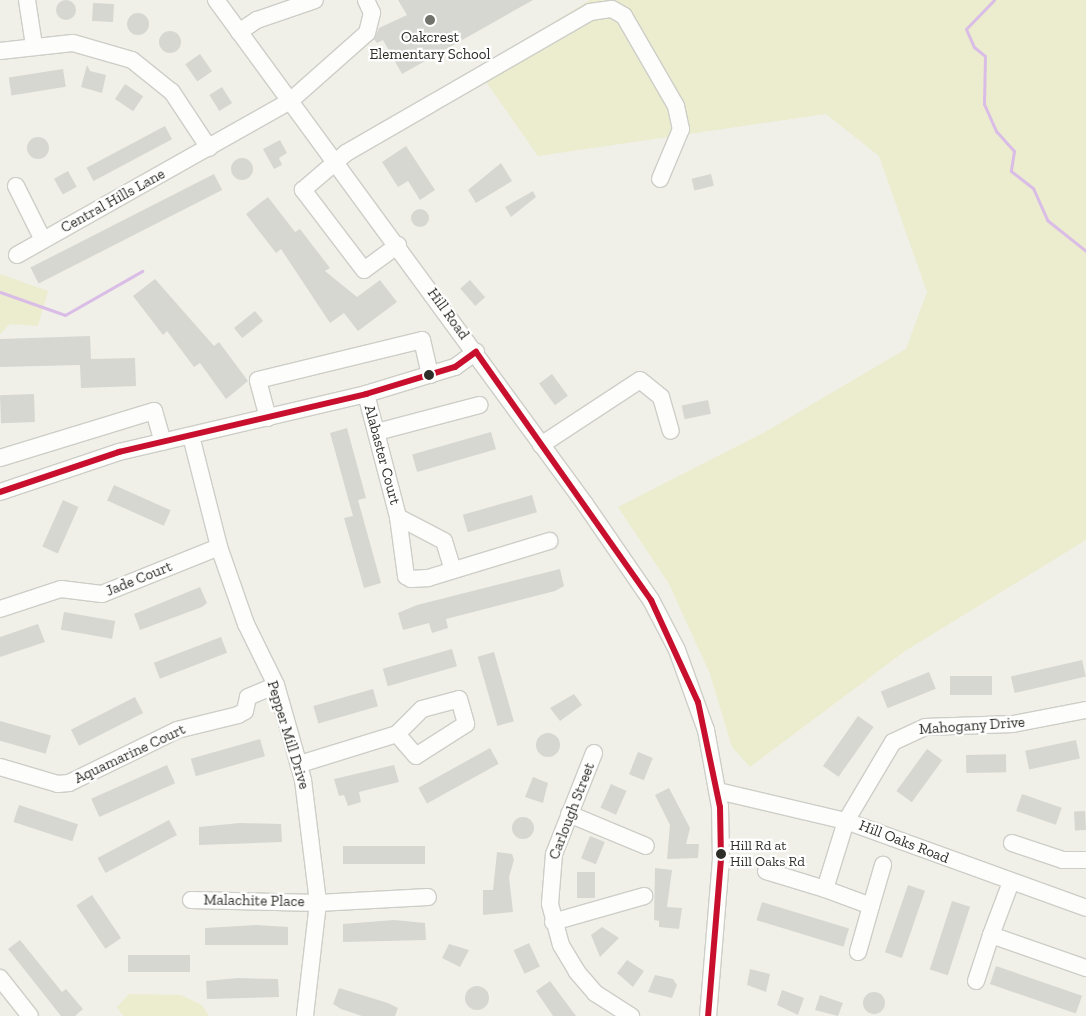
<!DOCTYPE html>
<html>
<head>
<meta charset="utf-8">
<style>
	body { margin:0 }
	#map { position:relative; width:1086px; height:1016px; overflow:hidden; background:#f0f0e8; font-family:"Zilla Slab",serif }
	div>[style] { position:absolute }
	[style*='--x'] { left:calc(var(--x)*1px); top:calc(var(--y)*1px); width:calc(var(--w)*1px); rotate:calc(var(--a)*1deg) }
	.green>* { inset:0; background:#ececce }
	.stream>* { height:3px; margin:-1.5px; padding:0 1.5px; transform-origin:1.5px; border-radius:1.5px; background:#d9bde6 }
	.building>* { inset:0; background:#d7d7d2; transform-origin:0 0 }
	.round { border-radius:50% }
	.roads { filter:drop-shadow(1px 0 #cecec8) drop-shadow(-1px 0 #cecec8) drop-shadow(0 1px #cecec8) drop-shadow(0 -1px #cecec8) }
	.minor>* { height:16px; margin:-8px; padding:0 8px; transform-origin:8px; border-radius:8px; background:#fdfdfc }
	.bus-1>* { height:6px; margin:-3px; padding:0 3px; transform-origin:3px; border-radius:3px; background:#c8102e }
	.dots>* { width:14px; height:14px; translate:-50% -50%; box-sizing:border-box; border:2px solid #fff; border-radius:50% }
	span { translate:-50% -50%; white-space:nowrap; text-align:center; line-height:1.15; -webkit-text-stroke:4.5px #fff; paint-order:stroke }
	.bus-label { font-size:14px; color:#2e2e29 }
	.left { translate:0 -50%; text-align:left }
	.poi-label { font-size:15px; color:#2e2e29 }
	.street-label { font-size:15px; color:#2e2e29 }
</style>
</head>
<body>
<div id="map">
	<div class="green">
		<i style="clip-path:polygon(590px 0,1086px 0,1086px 540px,905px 651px,750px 767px,732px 747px,710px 674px,669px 584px,618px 507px,765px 432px,906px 349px,927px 292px,879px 156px,826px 114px,538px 156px,477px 69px)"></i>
		<i style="clip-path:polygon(0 274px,48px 291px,38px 326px,10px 324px,0 334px)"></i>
		<i style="clip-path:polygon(129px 994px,181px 995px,202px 1005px,209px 1016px,123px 1016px,117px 1007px)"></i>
	</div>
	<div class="stream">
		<i style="--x:994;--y:0;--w:40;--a:134"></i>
		<i style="--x:966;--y:29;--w:20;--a:66"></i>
		<i style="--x:974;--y:47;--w:14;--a:39"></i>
		<i style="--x:985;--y:56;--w:48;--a:91.2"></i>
		<i style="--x:984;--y:104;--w:30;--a:66"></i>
		<i style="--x:996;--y:131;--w:27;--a:48"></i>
		<i style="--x:1014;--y:151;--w:20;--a:99"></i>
		<i style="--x:1011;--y:171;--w:28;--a:38"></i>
		<i style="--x:1033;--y:188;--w:35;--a:66"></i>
		<i style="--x:1047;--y:220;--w:50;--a:38.5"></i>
		<i style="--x:0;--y:292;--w:69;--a:19.5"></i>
		<i style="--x:65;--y:315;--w:89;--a:-29.7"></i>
	</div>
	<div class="building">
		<i class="round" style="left:56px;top:0;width:20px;height:20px"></i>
		<i style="clip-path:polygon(398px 0,533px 0,402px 74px,383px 40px,377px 43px,374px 39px,379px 28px,407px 15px)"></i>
		<i style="left:93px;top:3px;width:21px;height:18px;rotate:3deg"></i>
		<i class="round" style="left:127px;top:13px;width:22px;height:22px"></i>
		<i class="round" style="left:159px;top:31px;width:22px;height:22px"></i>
		<i style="left:200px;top:54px;width:21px;height:18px;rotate:55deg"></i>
		<i style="clip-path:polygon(87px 65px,90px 71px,106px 75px,102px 93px,81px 87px)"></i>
		<i style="left:63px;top:69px;width:18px;height:55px;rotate:81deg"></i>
		<i style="left:125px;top:84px;width:22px;height:18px;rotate:34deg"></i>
		<i style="left:222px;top:87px;width:19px;height:15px;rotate:58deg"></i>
		<i style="left:165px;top:126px;width:15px;height:89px;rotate:62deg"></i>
		<i class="round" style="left:27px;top:137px;width:22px;height:22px"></i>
		<i style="clip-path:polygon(280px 140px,287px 153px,279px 158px,282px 165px,274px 169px,263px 149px)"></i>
		<i style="clip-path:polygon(406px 146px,435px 190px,420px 200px,408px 181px,398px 187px,382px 162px)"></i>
		<i class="round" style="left:231px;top:158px;width:22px;height:22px"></i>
		<i style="clip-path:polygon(501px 163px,512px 181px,476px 203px,468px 190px)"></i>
		<i style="left:68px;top:171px;width:18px;height:16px;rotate:61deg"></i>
		<i style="left:214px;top:174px;width:18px;height:206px;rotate:63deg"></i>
		<i style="left:711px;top:174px;width:12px;height:20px;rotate:76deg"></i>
		<i style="clip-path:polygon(533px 191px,536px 197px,511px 217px,505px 207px)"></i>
		<i style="clip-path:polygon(268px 197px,295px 232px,300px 229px,330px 268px,325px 271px,357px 297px,380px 280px,397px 302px,358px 331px,344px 313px,330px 323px,281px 249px,276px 253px,246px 214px)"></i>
		<i class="round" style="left:411px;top:209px;width:18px;height:18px"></i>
		<i style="clip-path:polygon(155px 279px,214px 346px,219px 342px,248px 381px,226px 399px,200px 363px,194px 367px,167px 331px,163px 335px,133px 296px)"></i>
		<i style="left:470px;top:280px;width:23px;height:13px;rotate:49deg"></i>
		<i style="left:255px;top:311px;width:13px;height:27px;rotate:51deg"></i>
		<i style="clip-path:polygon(90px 336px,91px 359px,135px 358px,136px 386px,81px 388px,80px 365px,0 367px,0 339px)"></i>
		<i style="left:552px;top:374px;width:27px;height:16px;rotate:54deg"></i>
		<i style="left:34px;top:394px;width:28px;height:34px;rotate:88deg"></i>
		<i style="left:708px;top:400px;width:14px;height:27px;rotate:78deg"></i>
		<i style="clip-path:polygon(347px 428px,366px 498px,358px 500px,381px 583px,364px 588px,344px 518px,353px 516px,330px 433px)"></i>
		<i style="left:491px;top:432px;width:18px;height:82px;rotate:74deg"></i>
		<i style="left:114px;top:485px;width:62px;height:17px;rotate:24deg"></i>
		<i style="left:532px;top:495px;width:18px;height:72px;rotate:74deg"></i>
		<i style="left:63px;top:500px;width:17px;height:51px;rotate:24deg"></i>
		<i style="clip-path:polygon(560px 569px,564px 586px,555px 591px,446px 619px,448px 628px,432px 633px,429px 623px,403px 630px,398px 613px,417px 605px)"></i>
		<i style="clip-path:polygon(200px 587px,207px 603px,202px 607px,140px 630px,134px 614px)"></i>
		<i style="left:64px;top:612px;width:52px;height:18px;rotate:10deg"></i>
		<i style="clip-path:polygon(38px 624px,45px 642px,0 657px,0 637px)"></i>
		<i style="left:221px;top:637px;width:17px;height:72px;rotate:69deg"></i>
		<i style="left:452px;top:649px;width:18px;height:72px;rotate:74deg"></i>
		<i style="left:494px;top:652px;width:72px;height:17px;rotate:74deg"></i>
		<i style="left:1082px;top:660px;width:17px;height:73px;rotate:77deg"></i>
		<i style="left:929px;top:672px;width:18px;height:52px;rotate:68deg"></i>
		<i style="left:950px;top:676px;width:42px;height:19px"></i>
		<i style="left:373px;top:689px;width:18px;height:62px;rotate:74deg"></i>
		<i style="clip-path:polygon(574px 694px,582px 705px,560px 721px,550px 708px)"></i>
		<i style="left:135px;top:697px;width:18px;height:72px;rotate:63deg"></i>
		<i style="left:858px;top:716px;width:19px;height:61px;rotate:35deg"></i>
		<i style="left:0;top:721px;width:53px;height:19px;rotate:16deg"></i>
		<i class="round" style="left:536px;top:733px;width:24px;height:24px"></i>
		<i style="left:260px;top:739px;width:18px;height:72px;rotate:74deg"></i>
		<i style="left:1076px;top:740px;width:19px;height:52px;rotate:78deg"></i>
		<i style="left:490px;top:748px;width:18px;height:82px;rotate:61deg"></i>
		<i style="left:927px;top:749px;width:19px;height:52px;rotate:36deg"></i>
		<i style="left:638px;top:752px;width:16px;height:24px;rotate:22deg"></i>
		<i style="left:966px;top:755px;width:40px;height:18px;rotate:-1deg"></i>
		<i style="left:167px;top:765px;width:20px;height:83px;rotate:66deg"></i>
		<i style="clip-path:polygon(394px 765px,399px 782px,359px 792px,361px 802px,348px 806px,344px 795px,339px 796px,334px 779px)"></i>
		<i style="clip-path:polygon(533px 777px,548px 783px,543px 803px,525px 797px)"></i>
		<i style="left:611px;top:784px;width:17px;height:26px;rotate:24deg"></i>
		<i style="clip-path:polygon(669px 788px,690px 828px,686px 844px,699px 844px,698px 858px,667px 859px,670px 825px,655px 795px)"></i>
		<i style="left:1022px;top:794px;width:42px;height:18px;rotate:19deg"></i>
		<i style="left:19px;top:805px;width:62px;height:18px;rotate:18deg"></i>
		<i style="left:1085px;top:811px;width:19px;height:11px;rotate:87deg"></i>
		<i class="round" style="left:512px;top:817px;width:22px;height:22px"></i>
		<i style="left:169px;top:820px;width:17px;height:81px;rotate:62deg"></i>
		<i style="clip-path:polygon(240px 823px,281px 824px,282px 842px,199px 845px,199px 827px)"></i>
		<i style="left:590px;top:836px;width:16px;height:24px;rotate:22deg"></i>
		<i style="left:343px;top:846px;width:82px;height:18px"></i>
		<i style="clip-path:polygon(497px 852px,512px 854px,514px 860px,509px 877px,513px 912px,483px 915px,483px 890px,493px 890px)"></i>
		<i style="clip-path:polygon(655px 868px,672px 870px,667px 907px,682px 908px,679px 929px,659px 927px,659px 921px,654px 920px)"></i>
		<i style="left:595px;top:872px;width:26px;height:18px;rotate:90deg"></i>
		<i style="left:908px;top:885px;width:18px;height:71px;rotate:19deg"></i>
		<i style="left:92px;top:895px;width:52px;height:19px;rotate:56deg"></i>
		<i style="left:952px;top:901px;width:19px;height:72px;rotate:18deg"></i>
		<i style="left:762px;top:902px;width:91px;height:19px;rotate:17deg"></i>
		<i style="clip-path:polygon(394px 920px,425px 923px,426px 940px,343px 942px,343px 924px)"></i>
		<i style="clip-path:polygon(256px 925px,288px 927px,288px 945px,205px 945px,205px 928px)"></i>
		<i style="clip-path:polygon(602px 927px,619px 938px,600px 957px,591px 935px)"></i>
		<i style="clip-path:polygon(20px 940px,62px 992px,66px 989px,83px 1009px,75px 1016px,61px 1016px,8px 949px)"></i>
		<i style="left:529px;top:943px;width:26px;height:17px;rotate:65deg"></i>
		<i style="clip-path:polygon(449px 944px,469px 950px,460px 967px,442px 958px)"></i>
		<i style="left:190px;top:955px;width:17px;height:62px;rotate:90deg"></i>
		<i style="clip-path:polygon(627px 960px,644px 971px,633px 987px,617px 973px)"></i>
		<i style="left:996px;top:966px;width:91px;height:19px;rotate:19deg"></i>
		<i style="clip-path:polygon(750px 969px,770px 974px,766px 992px,747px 985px)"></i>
		<i style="clip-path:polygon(655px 975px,673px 979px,677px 985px,672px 998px,648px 992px)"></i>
		<i style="clip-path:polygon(238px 978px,278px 979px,279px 997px,207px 999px,206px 981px)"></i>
		<i style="clip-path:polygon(550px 981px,576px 1016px,553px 1016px,536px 991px)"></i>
		<i class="round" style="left:465px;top:986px;width:24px;height:24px"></i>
		<i style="clip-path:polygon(339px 988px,388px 1003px,398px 1008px,395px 1016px,362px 1016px,341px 1009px,333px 1004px)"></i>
		<i style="clip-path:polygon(782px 990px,804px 998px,798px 1015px,777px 1005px)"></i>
		<i class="round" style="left:863px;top:992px;width:22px;height:22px"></i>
		<i style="clip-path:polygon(820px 995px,843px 1003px,838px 1016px,815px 1010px)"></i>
	</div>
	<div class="roads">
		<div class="minor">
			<i style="--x:27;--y:0;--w:46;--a:81.2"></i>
			<i style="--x:216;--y:0;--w:625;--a:53.79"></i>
			<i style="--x:585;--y:504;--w:116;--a:55.5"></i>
			<i style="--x:651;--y:600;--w:56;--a:62.5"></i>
			<i style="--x:677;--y:650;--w:85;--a:70.1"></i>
			<i style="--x:706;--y:730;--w:78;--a:79.7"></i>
			<i style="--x:720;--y:807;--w:52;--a:88.9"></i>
			<i style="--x:721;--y:859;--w:158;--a:94.7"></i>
			<i style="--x:239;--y:32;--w:22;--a:-34"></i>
			<i style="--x:257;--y:20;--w:61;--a:-19"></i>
			<i style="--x:0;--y:51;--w:73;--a:-6.3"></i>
			<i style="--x:73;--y:43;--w:61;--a:16.1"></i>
			<i style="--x:132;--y:60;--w:51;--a:38.7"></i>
			<i style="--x:172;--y:92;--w:67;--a:56.5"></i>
			<i style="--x:16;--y:186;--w:60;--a:63.4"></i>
			<i style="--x:398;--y:245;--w:42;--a:143.7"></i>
			<i style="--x:364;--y:270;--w:101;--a:-127.3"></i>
			<i style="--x:303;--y:190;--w:57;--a:-40.7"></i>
			<i style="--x:346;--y:153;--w:282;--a:-30"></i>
			<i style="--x:590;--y:12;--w:22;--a:-8"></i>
			<i style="--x:612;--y:9;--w:14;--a:30"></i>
			<i style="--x:624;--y:16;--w:104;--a:60"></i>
			<i style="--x:676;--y:106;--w:24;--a:78"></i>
			<i style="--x:681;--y:129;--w:54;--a:112.8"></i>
			<i style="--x:17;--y:255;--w:312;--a:-29.4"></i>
			<i style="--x:289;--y:102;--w:104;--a:-41.5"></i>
			<i style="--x:367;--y:33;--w:21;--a:-76"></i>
			<i style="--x:372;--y:13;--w:14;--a:-115"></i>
			<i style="--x:366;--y:394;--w:127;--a:75.4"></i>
			<i style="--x:398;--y:517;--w:52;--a:27.6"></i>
			<i style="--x:444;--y:541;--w:30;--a:73"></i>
			<i style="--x:268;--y:418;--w:39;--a:-105"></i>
			<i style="--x:258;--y:380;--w:169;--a:-13.7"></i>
			<i style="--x:422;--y:340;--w:36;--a:77"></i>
			<i style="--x:377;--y:432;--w:106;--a:-14.8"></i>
			<i style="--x:191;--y:436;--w:114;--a:75.8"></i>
			<i style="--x:219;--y:547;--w:82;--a:70.7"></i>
			<i style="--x:246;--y:624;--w:68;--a:63.8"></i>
			<i style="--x:276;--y:685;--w:99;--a:74.1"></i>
			<i style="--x:303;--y:780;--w:124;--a:83"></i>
			<i style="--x:318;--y:903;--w:114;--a:96.6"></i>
			<i style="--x:541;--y:445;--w:118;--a:-33.3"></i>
			<i style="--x:640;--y:380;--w:27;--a:39"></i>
			<i style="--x:661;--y:397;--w:35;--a:74"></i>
			<i style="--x:0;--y:458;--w:161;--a:-17"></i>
			<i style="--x:154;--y:411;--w:32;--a:74"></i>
			<i style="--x:0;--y:492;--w:126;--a:-18.6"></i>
			<i style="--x:119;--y:452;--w:254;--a:-13.2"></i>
			<i style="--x:366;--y:394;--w:93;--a:-16.9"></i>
			<i style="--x:455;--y:367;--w:26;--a:-36"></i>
			<i style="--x:398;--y:517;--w:60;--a:82.3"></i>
			<i style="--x:406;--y:576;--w:6;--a:31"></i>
			<i style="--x:411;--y:579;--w:17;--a:-3"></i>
			<i style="--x:428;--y:578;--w:127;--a:-17"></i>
			<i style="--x:0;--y:609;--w:64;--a:-18.2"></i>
			<i style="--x:61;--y:589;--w:41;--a:7"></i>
			<i style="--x:102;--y:594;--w:126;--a:-21.9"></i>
			<i style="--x:594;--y:753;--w:109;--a:111.6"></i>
			<i style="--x:554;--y:854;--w:50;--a:94.6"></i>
			<i style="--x:550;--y:904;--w:42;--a:75"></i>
			<i style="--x:561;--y:945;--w:31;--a:59"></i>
			<i style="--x:577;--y:972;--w:28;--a:49"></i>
			<i style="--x:595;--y:993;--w:43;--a:32.6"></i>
			<i style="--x:300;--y:764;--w:102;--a:-17.2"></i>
			<i style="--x:397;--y:734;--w:35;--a:-45"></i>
			<i style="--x:422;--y:709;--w:38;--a:-15"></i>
			<i style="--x:459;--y:699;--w:26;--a:74"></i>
			<i style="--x:466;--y:724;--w:59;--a:147.4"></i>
			<i style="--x:416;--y:756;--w:29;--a:-131"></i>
			<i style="--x:0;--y:767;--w:60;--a:16.3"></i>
			<i style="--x:58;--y:784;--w:11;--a:-5"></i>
			<i style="--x:69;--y:783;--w:120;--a:-26.1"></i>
			<i style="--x:177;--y:730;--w:63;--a:-13.8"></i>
			<i style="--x:238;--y:715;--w:8;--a:-30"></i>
			<i style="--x:245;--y:711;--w:14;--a:-78"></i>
			<i style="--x:248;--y:697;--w:30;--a:-23"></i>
			<i style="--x:718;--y:791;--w:131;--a:13.2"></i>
			<i style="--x:846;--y:821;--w:255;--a:19.9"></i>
			<i style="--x:569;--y:814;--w:83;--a:22.6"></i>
			<i style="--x:1012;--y:843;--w:54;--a:18.4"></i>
			<i style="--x:1063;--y:860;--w:23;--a:0"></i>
			<i style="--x:766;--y:871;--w:62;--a:17"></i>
			<i style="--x:1011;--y:882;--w:57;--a:110.7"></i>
			<i style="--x:991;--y:935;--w:101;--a:19.2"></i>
			<i style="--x:191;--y:900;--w:127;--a:1.4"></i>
			<i style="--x:318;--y:903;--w:110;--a:-3.1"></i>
			<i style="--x:871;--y:906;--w:43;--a:-73.7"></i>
			<i style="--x:553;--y:922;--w:95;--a:-15.9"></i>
			<i style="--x:858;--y:952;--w:48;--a:-74.2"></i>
			<i style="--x:871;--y:906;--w:49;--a:-159.7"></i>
			<i style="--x:825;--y:889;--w:71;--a:-72.8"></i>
			<i style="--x:846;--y:821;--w:92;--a:-59.3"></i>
			<i style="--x:893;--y:742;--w:35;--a:-25"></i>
			<i style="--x:925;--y:727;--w:88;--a:-2"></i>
			<i style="--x:1013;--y:724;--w:74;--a:-10.9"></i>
			<i style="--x:0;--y:978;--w:48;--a:51.7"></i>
			<i style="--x:976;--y:981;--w:48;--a:-71.9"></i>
		</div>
	</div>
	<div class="bus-1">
		<i style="--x:476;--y:352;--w:304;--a:54.8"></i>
		<i style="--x:651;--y:600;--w:112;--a:65.3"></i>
		<i style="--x:698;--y:702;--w:107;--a:78.2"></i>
		<i style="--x:720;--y:807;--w:52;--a:88.9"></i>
		<i style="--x:721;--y:859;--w:158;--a:94.7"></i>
		<i style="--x:0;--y:492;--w:126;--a:-18.6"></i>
		<i style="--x:119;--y:452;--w:254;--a:-13.2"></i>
		<i style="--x:366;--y:394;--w:93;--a:-16.9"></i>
		<i style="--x:455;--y:367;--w:26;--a:-36"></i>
	</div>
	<div class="dots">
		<i style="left:430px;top:20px;background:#72726c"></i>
		<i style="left:429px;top:375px;background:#2e2e29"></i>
		<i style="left:721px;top:854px;background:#2e2e29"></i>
	</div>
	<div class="bus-label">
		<span class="left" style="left:730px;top:854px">Hill Rd at<br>Hill Oaks Rd</span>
	</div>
	<div class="poi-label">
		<span style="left:430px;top:46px">Oakcrest<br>Elementary School</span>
	</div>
	<div class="street-label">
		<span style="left:113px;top:201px;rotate:-29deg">Central Hills Lane</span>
		<span style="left:448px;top:314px;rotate:54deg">Hill Road</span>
		<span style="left:382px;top:455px;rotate:75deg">Alabaster Court</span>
		<span style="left:139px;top:579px;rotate:-22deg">Jade Court</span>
		<span style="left:972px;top:726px;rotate:-4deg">Mahogany Drive</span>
		<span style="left:288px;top:735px;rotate:73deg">Pepper Mill Drive</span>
		<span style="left:130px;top:754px;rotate:-25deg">Aquamarine Court</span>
		<span style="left:572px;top:811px;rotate:-69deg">Carlough Street</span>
		<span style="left:904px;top:842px;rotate:21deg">Hill Oaks Road</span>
		<span style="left:254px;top:901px;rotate:1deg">Malachite Place</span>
	</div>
</div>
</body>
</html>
